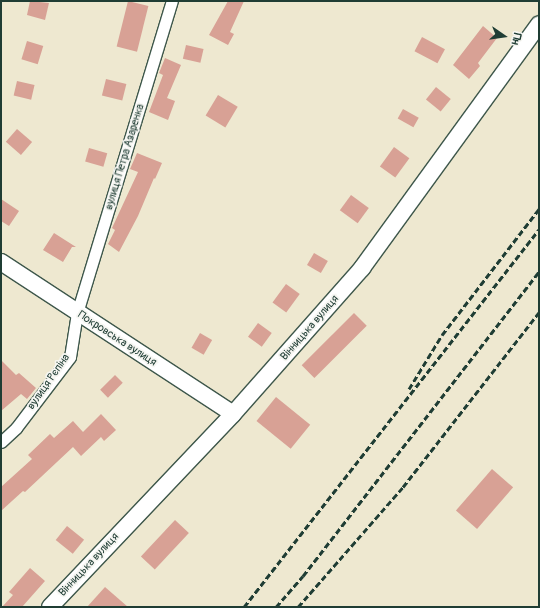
<!DOCTYPE html>
<html>
<head>
<meta charset="utf-8">
<style>
	body { margin:0 }
	#map { position:relative; width:540px; height:608px; overflow:hidden; background:#eee8d0; font-family:Pangolin,sans-serif }
	div>[style] { position:absolute }
	[style*='--x'] { left:calc(var(--x)*1px); top:calc(var(--y)*1px); width:calc(var(--w)*1px); rotate:calc(var(--a)*1deg) }
	.building>* { inset:0; background:#d8a195; transform-origin:0 0 }
	.roads { filter:drop-shadow(1px 0 #3e574b) drop-shadow(-1px 0 #3e574b) drop-shadow(0 1px #3e574b) drop-shadow(0 -1px #3e574b) }
	.street>* { height:11px; margin:-5.5px; padding:0 5.5px; transform-origin:5.5px; border-radius:5.5px; background:#fff }
	.secondary>* { height:16px; margin:-8px; padding:0 8px; transform-origin:8px; border-radius:8px; background:#fff }
	.rail>* { height:3px; margin-top:-1.5px; transform-origin:0; background:repeating-linear-gradient(90deg,#1f3d34 0 6px,transparent 0 9px) }
	span { translate:-50% -50%; white-space:nowrap; text-align:center; line-height:1.15; -webkit-text-stroke:3.5px #f6f6f2; paint-order:stroke }
	.street-label { font-size:11px; color:#1f3d34 }
	.frame { position:absolute; inset:0; border:2px solid #1f3d34; pointer-events:none }
	.north { position:absolute; left:484px; top:16px; width:40px; height:40px; -webkit-text-stroke:3px #f6f6f2; paint-order:stroke; rotate:103deg; font-size:11px; font-weight:700; line-height:16px; text-align:center; color:#1f3d34 }
	.north::after { content:''; display:block; margin:auto; width:14px; height:18px; background:#1f3d34; clip-path:polygon(50% 0,100% 100%,50% 72%,0 100%) }
</style>
</head>
<body>
<div id="map">
	<div class="building">
		<i style="clip-path:polygon(30px 1px,49px 3px,45px 20px,27px 15px)"></i>
		<i style="left:128px;top:1px;width:21px;height:47px;rotate:14deg"></i>
		<i style="clip-path:polygon(228px 1px,244px 1px,230px 32px,234px 34px,228px 45px,209px 35px)"></i>
		<i style="clip-path:polygon(483px 26px,497px 38px,478px 63px,480px 66px,469px 79px,453px 65px)"></i>
		<i style="left:422px;top:37px;width:26px;height:16px;rotate:28deg"></i>
		<i style="left:27px;top:41px;width:17px;height:19px;rotate:17deg"></i>
		<i style="left:186px;top:45px;width:18px;height:14px;rotate:13deg"></i>
		<i style="clip-path:polygon(165px 58px,181px 65px,167px 98px,175px 101px,168px 120px,149px 112px,163px 75px,159px 73px)"></i>
		<i style="left:106px;top:79px;width:21px;height:17px;rotate:14deg"></i>
		<i style="left:17px;top:81px;width:18px;height:15px;rotate:13deg"></i>
		<i style="left:436px;top:87px;width:19px;height:16px;rotate:39deg"></i>
		<i style="left:218px;top:95px;width:23px;height:24px;rotate:31deg"></i>
		<i style="left:403px;top:109px;width:18px;height:11px;rotate:29deg"></i>
		<i style="left:17px;top:129px;width:20px;height:17px;rotate:41deg"></i>
		<i style="left:394px;top:147px;width:19px;height:24px;rotate:36deg"></i>
		<i style="left:89px;top:148px;width:19px;height:14px;rotate:16deg"></i>
		<i style="clip-path:polygon(137px 153px,162px 163px,155px 179px,154px 178px,138px 216px,119px 252px,108px 244px,115px 230px,112px 228px,138px 172px,130px 169px)"></i>
		<i style="left:351px;top:195px;width:22px;height:19px;rotate:36deg"></i>
		<i style="clip-path:polygon(1px 199px,19px 211px,9px 226px,1px 221px)"></i>
		<i style="clip-path:polygon(54px 233px,76px 247px,72px 247px,63px 262px,43px 250px)"></i>
		<i style="left:314px;top:253px;width:16px;height:14px;rotate:30deg"></i>
		<i style="left:286px;top:284px;width:17px;height:23px;rotate:36deg"></i>
		<i style="left:354px;top:313px;width:18px;height:74px;rotate:45deg"></i>
		<i style="left:258px;top:323px;width:17px;height:17px;rotate:36deg"></i>
		<i style="left:200px;top:333px;width:14px;height:17px;rotate:30deg"></i>
		<i style="clip-path:polygon(1px 360px,16px 375px,19px 373px,36px 388px,27px 399px,21px 394px,1px 411px)"></i>
		<i style="left:115px;top:375px;width:11px;height:21px;rotate:45deg"></i>
		<i style="left:276px;top:397px;width:44px;height:31px;rotate:39deg"></i>
		<i style="clip-path:polygon(101px 414px,116px 430px,104px 441px,101px 437px,81px 456px,73px 447px,25px 492px,23px 491px,1px 511px,1px 487px,32px 459px,28px 455px,50px 434px,54px 438px,73px 421px,83px 432px)"></i>
		<i style="left:492px;top:469px;width:28px;height:55px;rotate:41deg"></i>
		<i style="left:175px;top:520px;width:19px;height:50px;rotate:43deg"></i>
		<i style="left:67px;top:526px;width:22px;height:18px;rotate:39deg"></i>
		<i style="clip-path:polygon(30px 568px,45px 581px,22px 607px,2px 607px,13px 595px,9px 592px)"></i>
		<i style="clip-path:polygon(105px 587px,128px 607px,87px 607px)"></i>
	</div>
	<div class="roads">
		<div class="street">
			<i style="--x:1;--y:442;--w:21;--a:-43"></i>
			<i style="--x:16;--y:428;--w:89;--a:-52.7"></i>
			<i style="--x:70;--y:357;--w:45;--a:-81"></i>
			<i style="--x:77;--y:313;--w:326;--a:-73.1"></i>
		</div>
		<div class="secondary">
			<i style="--x:1;--y:262;--w:277;--a:33.2"></i>
			<i style="--x:50;--y:607;--w:266;--a:-46.5"></i>
			<i style="--x:233;--y:414;--w:195;--a:-48.5"></i>
			<i style="--x:362;--y:268;--w:301;--a:-54"></i>
		</div>
	</div>
	<div class="rail">
		<i style="--x:409;--y:389;--w:63;--a:-58.6"></i>
		<i style="--x:442;--y:335;--w:159;--a:-52.4"></i>
		<i style="--x:244;--y:607;--w:479;--a:-52"></i>
		<i style="--x:276;--y:607;--w:41;--a:-48.9"></i>
		<i style="--x:303;--y:576;--w:385;--a:-52.2"></i>
		<i style="--x:298;--y:607;--w:159;--a:-48.8"></i>
		<i style="--x:403;--y:487;--w:222;--a:-52.1"></i>
	</div>
	<div class="street-label">
		<span style="left:125px;top:157px;rotate:-73deg">вулиця Петра Азаренка</span>
		<span style="left:310px;top:328px;rotate:-49deg">Вінницька вулиця</span>
		<span style="left:117px;top:339px;rotate:33deg">Покровська вулиця</span>
		<span style="left:49px;top:382px;rotate:-55deg">вулиця Рєпіна</span>
		<span style="left:89px;top:565px;rotate:-47deg">Вінницька вулиця</span>
	</div>
	<div class="frame"></div>
	<div class="north">Пн</div>
</div>
</body>
</html>
